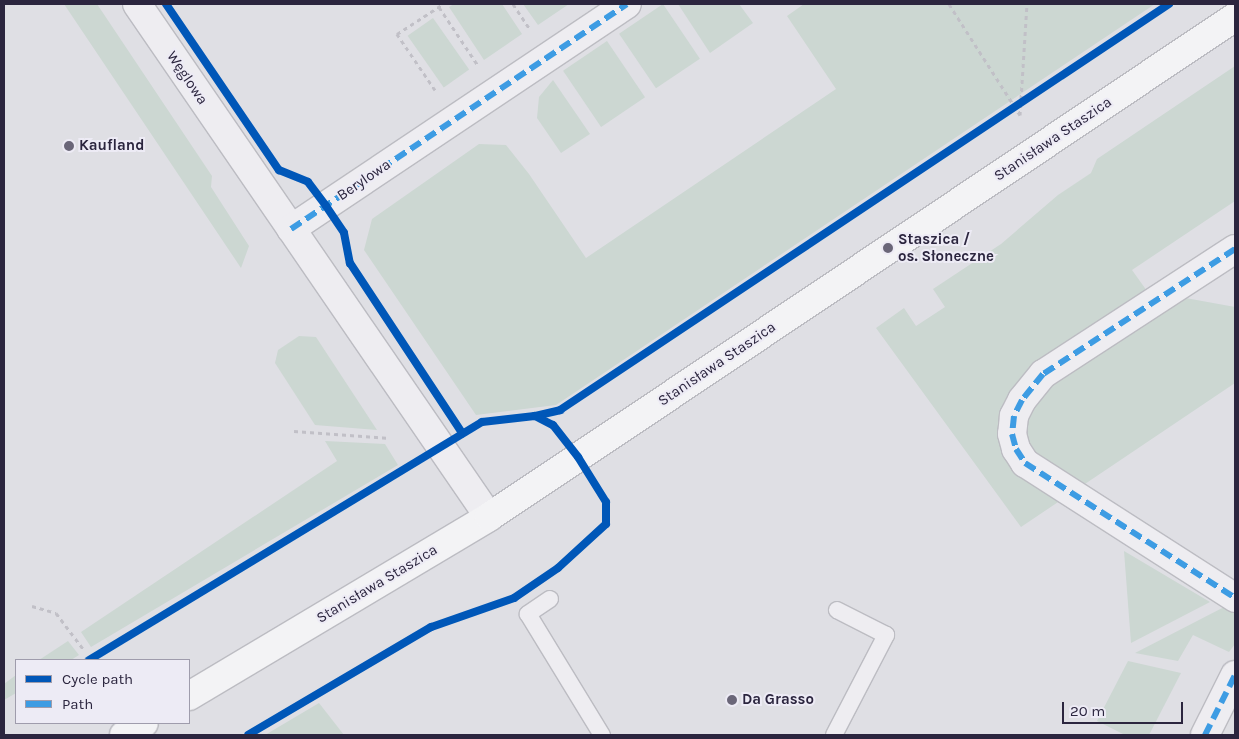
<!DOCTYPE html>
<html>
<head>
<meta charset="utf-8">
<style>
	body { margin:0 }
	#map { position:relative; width:1239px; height:739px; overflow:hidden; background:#dfdfe4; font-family:Karla,sans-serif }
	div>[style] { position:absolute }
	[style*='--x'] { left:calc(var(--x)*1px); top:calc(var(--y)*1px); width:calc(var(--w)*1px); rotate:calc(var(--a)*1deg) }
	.green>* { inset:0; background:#ccd7d2; transform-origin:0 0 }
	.path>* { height:3px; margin-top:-1.5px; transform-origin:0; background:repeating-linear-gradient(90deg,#c1c0c7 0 4px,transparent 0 8px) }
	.roads { filter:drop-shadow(1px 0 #bcbcc2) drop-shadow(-1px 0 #bcbcc2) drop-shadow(0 1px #bcbcc2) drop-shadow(0 -1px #bcbcc2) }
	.lane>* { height:16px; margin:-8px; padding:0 8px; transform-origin:8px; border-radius:8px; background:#eeedf1 }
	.street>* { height:28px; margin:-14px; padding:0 14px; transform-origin:14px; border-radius:14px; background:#eeedf1 }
	.secondary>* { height:28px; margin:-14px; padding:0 14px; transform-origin:14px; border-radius:14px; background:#f3f3f5 }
	.quiet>* { height:6px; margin-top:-3px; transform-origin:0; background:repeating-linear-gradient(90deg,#3d9ce3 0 12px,transparent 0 18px) }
	.cycleway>* { height:8px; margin:-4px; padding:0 4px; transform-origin:4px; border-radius:4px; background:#0057b8 }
	.dots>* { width:14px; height:14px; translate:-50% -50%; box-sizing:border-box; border:2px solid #edebf5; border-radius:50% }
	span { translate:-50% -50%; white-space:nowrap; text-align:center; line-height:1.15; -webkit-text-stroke:4px #edebf5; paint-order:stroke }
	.street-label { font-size:15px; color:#2b253e }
	.poi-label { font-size:15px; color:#2b253e; font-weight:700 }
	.left { translate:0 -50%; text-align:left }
	.frame { position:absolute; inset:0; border:5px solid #2b253e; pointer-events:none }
	.legend { position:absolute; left:15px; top:659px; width:175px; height:65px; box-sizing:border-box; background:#edebf5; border:1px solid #9f9cac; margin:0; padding:6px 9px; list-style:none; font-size:15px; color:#2b253e }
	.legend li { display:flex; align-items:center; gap:10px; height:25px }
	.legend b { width:25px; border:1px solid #9f9cac }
	.scale { position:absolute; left:1062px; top:702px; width:121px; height:22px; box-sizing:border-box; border:2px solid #2b253e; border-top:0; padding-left:6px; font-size:15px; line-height:18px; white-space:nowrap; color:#2b253e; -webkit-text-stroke:4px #edebf5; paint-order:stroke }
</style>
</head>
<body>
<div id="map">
	<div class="green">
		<i style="clip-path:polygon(64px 4px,97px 4px,212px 176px,211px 187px,249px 246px,241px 268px)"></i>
		<i style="clip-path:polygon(454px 4px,502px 4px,522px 34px,484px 60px,449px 7px)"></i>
		<i style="clip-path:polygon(523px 4px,569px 4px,538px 25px)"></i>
		<i style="left:663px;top:4px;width:66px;height:53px;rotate:56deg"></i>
		<i style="clip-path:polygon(678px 4px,739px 4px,753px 23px,710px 53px)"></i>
		<i style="clip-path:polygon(804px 4px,1155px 4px,556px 405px,476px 415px,364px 250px,372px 219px,479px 144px,506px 145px,529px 174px,586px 258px,836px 89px,787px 16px)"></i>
		<i style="left:433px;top:18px;width:63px;height:31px;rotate:55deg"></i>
		<i style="left:607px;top:41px;width:68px;height:53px;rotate:56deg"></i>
		<i style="clip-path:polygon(1235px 66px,1235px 201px,1132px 270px,1147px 291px,1235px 307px,1235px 383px,1021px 527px,876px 328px,904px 308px,916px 326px,945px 307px,933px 289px,1001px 244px,1058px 195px,1091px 173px,1097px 159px)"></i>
		<i style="clip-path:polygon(553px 80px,590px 134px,561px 153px,537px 118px,539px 97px)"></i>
		<i style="clip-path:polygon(299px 336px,316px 337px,377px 430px,315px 425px,275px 363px,278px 350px)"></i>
		<i style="clip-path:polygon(325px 441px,385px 444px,398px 465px,91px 647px,81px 632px,337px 461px)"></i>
		<i style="clip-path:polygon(1124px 551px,1210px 602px,1131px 643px)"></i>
		<i style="clip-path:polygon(1228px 605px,1235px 614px,1235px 644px,1229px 652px,1193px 635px,1178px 661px,1135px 653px)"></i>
		<i style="clip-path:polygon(68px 641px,79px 655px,71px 660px,39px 660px)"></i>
		<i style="clip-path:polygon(1128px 661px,1181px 673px,1149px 735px,1125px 735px,1097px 721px)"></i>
		<i style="clip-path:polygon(16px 675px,16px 693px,4px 700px,4px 684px)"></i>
		<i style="clip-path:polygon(319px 703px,344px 735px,265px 735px)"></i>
	</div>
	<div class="path">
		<i style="--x:513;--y:4;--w:29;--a:56"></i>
		<i style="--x:949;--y:4;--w:132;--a:57.4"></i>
		<i style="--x:1020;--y:115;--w:111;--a:-86.4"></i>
		<i style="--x:439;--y:7;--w:69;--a:56.3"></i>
		<i style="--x:435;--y:90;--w:68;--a:-124.2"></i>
		<i style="--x:397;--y:34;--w:55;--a:-33.1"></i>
		<i style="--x:294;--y:431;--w:96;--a:4.2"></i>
		<i style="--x:32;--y:606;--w:25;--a:16"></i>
		<i style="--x:56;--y:613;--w:46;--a:52.9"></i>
	</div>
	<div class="roads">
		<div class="lane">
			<i style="--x:550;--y:599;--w:27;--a:146"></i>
			<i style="--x:528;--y:614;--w:142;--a:58.6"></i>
			<i style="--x:834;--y:735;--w:113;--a:-62.5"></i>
			<i style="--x:886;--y:635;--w:55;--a:-153"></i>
		</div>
		<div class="street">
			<i style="--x:137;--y:4;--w:622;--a:55.54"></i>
			<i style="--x:291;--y:229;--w:404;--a:-33.8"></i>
			<i style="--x:1235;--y:249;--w:229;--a:146.9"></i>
			<i style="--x:1043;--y:374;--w:33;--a:129"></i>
			<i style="--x:1022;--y:400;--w:18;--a:117"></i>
			<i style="--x:1014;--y:416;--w:18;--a:96"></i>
			<i style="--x:1012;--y:434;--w:16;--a:75"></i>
			<i style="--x:1016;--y:449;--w:17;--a:57"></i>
			<i style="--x:1025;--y:463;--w:250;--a:32.7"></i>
			<i style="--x:1205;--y:735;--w:67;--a:-63.4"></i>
		</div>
		<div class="secondary">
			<i style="--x:189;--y:696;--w:349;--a:-30.8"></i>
			<i style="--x:489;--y:517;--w:898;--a:-33.83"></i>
			<i style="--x:124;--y:735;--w:23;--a:-31"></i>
		</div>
	</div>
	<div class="quiet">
		<i style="--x:291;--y:229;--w:404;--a:-33.8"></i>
		<i style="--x:1235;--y:249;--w:229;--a:146.9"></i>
		<i style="--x:1043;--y:374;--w:33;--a:129"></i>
		<i style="--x:1022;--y:400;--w:18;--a:117"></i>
		<i style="--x:1014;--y:416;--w:18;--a:96"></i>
		<i style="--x:1012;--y:434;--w:16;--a:75"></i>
		<i style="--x:1016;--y:449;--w:17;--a:57"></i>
		<i style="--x:1025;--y:463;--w:250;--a:32.7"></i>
		<i style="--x:1205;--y:735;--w:67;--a:-63.4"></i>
	</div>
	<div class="cycleway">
		<i style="--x:166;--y:4;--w:201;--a:55.8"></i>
		<i style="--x:279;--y:170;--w:31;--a:22"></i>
		<i style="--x:308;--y:182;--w:30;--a:53"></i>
		<i style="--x:326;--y:206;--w:32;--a:56"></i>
		<i style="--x:344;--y:233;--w:31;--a:79"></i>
		<i style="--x:350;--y:263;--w:204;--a:56.6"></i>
		<i style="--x:535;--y:416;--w:26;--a:-13"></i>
		<i style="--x:560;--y:410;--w:732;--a:-33.69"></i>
		<i style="--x:89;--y:660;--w:459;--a:-31.2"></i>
		<i style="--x:482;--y:422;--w:53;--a:-6.5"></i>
		<i style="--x:535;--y:416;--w:20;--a:27"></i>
		<i style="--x:553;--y:425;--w:41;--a:52"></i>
		<i style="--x:578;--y:457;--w:53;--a:58.1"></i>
		<i style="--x:606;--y:502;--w:22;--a:90"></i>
		<i style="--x:606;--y:524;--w:65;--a:137.5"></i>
		<i style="--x:558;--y:568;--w:53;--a:145.7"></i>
		<i style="--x:514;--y:598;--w:88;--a:160.7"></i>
		<i style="--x:431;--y:627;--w:212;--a:149.5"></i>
	</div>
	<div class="dots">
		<i style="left:69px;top:146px;background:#6a6678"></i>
		<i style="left:888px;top:248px;background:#6a6678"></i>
		<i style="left:732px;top:700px;background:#6a6678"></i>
	</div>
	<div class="street-label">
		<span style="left:187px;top:78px;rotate:56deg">Węglowa</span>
		<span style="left:1053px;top:139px;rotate:-34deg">Stanisława Staszica</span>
		<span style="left:364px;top:180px;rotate:-34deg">Berylowa</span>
		<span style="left:717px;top:364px;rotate:-34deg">Stanisława Staszica</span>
		<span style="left:377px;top:584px;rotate:-31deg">Stanisława Staszica</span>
	</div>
	<div class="poi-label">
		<span class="left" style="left:79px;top:146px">Kaufland</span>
		<span class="left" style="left:898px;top:248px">Staszica /<br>os. Słoneczne</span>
		<span class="left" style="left:742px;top:700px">Da Grasso</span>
	</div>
	<div class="frame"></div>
	<ul class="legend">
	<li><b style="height:6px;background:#0057b8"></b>Cycle path</li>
	<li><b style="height:6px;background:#3d9ce3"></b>Path</li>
	</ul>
	<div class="scale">20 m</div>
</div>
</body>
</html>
